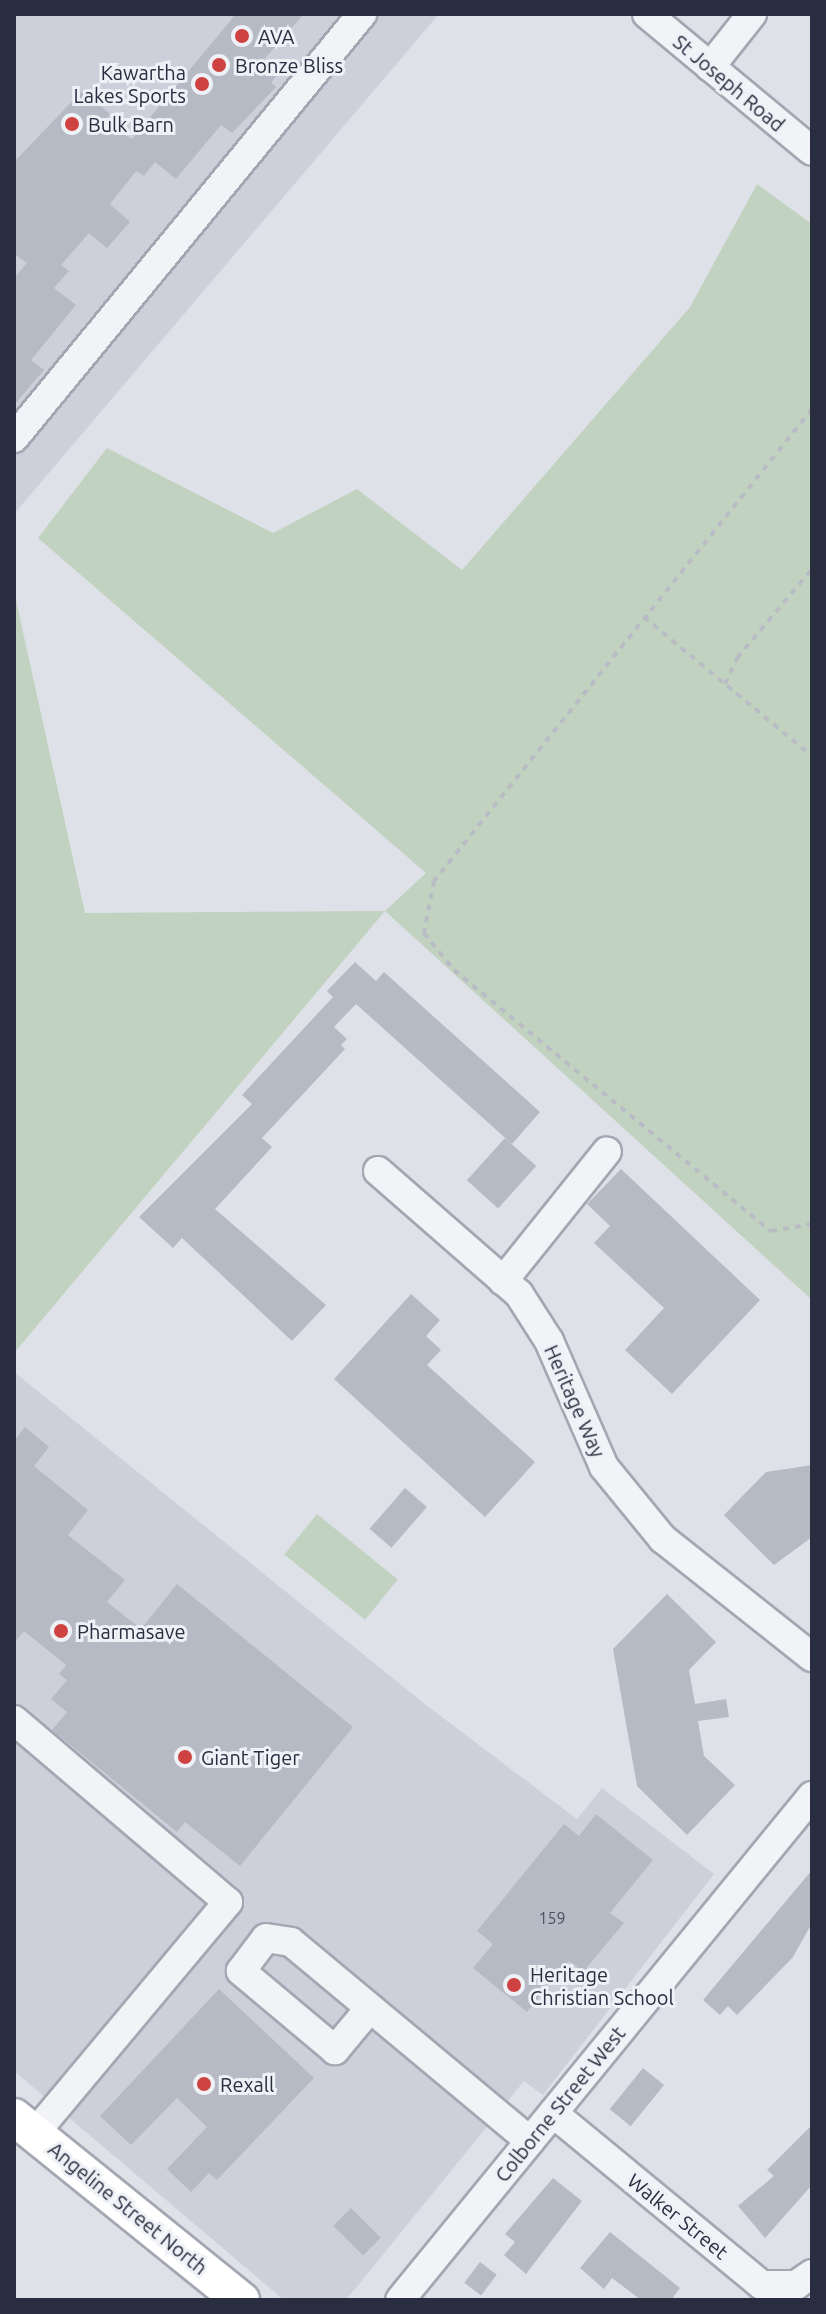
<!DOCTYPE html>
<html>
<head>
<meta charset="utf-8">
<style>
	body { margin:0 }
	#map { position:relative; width:826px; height:2314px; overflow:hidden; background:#dfe1e8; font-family:Ubuntu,sans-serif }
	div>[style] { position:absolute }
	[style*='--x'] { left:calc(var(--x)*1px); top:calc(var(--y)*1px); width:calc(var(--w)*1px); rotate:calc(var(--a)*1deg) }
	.built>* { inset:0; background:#cdd0da }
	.green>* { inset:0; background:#c2d2c0; transform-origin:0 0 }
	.building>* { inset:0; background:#b6bac5; transform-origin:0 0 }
	.path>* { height:4px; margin-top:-2px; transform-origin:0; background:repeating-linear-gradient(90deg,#b9bcc4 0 6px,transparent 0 12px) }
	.roads { filter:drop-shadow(2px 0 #a4a7b2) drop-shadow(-2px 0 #a4a7b2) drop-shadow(0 2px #a4a7b2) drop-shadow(0 -2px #a4a7b2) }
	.minor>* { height:28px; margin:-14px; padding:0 14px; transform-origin:14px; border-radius:14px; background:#f2f3f7 }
	.major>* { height:36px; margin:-18px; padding:0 18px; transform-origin:18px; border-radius:18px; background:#fff }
	.dots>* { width:22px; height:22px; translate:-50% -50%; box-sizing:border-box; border:4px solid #eef1f6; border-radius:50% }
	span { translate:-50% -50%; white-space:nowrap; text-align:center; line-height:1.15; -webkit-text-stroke:6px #eef1f6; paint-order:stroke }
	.number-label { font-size:16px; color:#4c5061 }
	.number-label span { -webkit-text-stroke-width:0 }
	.poi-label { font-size:20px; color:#282d40 }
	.left { translate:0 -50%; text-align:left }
	.right { translate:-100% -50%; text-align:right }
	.street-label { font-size:20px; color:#282d40 }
	.frame { position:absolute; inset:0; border:16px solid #282d40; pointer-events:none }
</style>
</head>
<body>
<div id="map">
	<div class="built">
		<i style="clip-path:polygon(14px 14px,439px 14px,14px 514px)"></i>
		<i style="clip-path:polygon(14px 1372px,426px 1705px,577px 1819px,602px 1788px,714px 1874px,543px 2095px,524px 2081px,346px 2300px,284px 2300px,14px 2071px)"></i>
	</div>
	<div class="green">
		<i style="clip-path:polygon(757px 184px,812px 224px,812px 1300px,385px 911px,14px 1353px,14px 591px,85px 913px,385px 911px,426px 873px,38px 538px,107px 448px,273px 533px,357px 489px,462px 570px,690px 307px)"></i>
		<i style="left:317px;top:1514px;width:104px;height:52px;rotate:39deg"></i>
	</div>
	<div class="building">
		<i style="clip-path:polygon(236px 14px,304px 14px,260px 64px,276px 76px,271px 83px,276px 87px,232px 133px,221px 125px,176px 179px,155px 162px,144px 176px,136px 171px,110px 204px,130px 222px,107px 248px,89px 233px,61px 265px,69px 271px,54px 288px,76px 305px,31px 360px,44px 370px,14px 405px,14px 278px,27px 263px,14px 254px,14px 162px,83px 90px,110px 114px,104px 122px,132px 139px)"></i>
		<i style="clip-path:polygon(355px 962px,376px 981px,384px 972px,540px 1112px,512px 1144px,356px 1004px,334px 1027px,347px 1039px,341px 1045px,345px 1049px,262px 1138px,272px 1147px,215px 1209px,326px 1305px,292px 1341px,182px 1238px,173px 1248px,139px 1217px,252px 1104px,242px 1095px,333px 997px,327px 991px)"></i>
		<i style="left:505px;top:1138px;width:42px;height:57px;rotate:42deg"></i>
		<i style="clip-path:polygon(621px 1169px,760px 1300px,672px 1394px,625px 1350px,664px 1308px,594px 1243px,610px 1226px,587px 1204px)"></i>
		<i style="clip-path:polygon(411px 1294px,440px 1320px,426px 1336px,441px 1350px,427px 1365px,535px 1462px,485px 1517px,334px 1379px)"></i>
		<i style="clip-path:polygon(25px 1427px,49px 1447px,34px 1466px,88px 1510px,68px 1535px,125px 1580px,107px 1602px,141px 1629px,177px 1584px,353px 1727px,240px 1866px,185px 1822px,177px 1832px,52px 1730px,67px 1712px,51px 1699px,67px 1680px,59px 1674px,66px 1665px,24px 1631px,14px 1643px,14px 1441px)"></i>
		<i style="clip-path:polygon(812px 1465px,812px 1537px,774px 1565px,724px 1515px,766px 1472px)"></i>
		<i style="left:405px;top:1488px;width:29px;height:54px;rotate:41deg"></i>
		<i style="clip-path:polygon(667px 1594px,716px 1642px,689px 1670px,695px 1704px,726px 1699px,729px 1717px,698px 1721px,704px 1756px,735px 1785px,687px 1835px,637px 1786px,613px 1649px)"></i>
		<i style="clip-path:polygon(596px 1814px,653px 1860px,610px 1913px,624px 1923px,583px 1972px,569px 1961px,527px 2012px,473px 1968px,493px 1944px,477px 1931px,564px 1824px,579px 1836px)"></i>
		<i style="clip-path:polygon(812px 1870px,812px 1923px,793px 1957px,737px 2015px,728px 2006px,720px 2015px,703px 2000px)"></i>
		<i style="clip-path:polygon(219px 1989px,314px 2078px,217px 2180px,209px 2173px,191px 2192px,167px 2169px,207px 2127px,177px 2098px,131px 2145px,100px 2116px)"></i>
		<i style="left:643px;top:2068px;width:27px;height:53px;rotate:39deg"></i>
		<i style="clip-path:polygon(812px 2125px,812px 2185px,765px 2238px,738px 2206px,774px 2176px,767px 2170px)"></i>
		<i style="clip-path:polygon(553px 2178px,582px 2201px,526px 2274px,504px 2255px,515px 2242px,505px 2234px)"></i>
		<i style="left:351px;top:2208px;width:42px;height:25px;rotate:45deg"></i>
		<i style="clip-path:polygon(610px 2232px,680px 2288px,671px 2300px,641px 2300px,612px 2278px,604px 2289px,580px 2268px)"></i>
		<i style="left:480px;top:2262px;width:21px;height:26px;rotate:37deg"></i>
	</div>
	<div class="path">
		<i style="--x:812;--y:409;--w:605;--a:128.69"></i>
		<i style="--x:434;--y:881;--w:53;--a:100.9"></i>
		<i style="--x:424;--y:933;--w:48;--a:51"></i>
		<i style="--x:454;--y:970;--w:411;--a:39.5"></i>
		<i style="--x:771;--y:1231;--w:42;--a:-9.7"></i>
		<i style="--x:644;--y:617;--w:218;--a:39.6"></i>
		<i style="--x:725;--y:684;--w:29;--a:-65"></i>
		<i style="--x:737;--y:658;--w:116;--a:-49.9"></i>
	</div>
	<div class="roads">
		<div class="minor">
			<i style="--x:647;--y:14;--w:214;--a:39.7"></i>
			<i style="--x:710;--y:67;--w:68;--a:-51.6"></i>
			<i style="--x:14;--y:438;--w:549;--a:-50.62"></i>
			<i style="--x:378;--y:1171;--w:187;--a:41.1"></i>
			<i style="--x:519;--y:1294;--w:56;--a:57.4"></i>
			<i style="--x:549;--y:1341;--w:137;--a:66.4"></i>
			<i style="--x:604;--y:1467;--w:93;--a:50.7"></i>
			<i style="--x:663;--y:1539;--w:190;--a:38.4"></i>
			<i style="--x:503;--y:1281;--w:166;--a:-51.3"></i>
			<i style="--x:14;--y:1720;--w:281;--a:40.4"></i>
			<i style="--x:228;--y:1902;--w:301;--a:129.9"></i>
			<i style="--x:370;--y:2008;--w:55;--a:129.8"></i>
			<i style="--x:335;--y:2050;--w:123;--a:-140"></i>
			<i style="--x:241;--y:1971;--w:41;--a:-52.9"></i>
			<i style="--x:266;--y:1938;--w:25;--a:9"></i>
			<i style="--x:291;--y:1942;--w:311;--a:39.8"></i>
			<i style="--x:553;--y:2113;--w:271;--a:39.5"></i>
			<i style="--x:762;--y:2285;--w:34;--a:0"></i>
			<i style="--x:796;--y:2285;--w:19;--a:-35"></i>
			<i style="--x:400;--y:2300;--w:651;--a:-50.74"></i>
		</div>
		<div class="major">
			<i style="--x:14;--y:2117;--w:292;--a:38.9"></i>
		</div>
	</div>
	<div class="dots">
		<i style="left:242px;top:36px;background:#cf4242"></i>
		<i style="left:219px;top:65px;background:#cf4242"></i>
		<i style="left:202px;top:84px;background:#cf4242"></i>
		<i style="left:72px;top:124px;background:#cf4242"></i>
		<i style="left:61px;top:1631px;background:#cf4242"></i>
		<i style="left:185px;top:1757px;background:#cf4242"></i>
		<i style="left:514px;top:1985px;background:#cf4242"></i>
		<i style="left:204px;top:2084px;background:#cf4242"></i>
	</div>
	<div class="number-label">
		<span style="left:552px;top:1918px">159</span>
	</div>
	<div class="poi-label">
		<span class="left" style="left:258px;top:36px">AVA</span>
		<span class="left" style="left:235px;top:65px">Bronze Bliss</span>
		<span class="right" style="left:186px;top:84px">Kawartha<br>Lakes Sports</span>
		<span class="left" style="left:88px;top:124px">Bulk Barn</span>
		<span class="left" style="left:77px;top:1631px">Pharmasave</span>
		<span class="left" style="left:201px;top:1757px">Giant Tiger</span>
		<span class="left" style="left:530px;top:1986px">Heritage<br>Christian School</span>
		<span class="left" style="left:220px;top:2084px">Rexall</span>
	</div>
	<div class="street-label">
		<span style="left:729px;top:83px;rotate:40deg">St Joseph Road</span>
		<span style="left:575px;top:1401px;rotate:66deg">Heritage Way</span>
		<span style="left:560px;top:2104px;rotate:-51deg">Colborne Street West</span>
		<span style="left:128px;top:2208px;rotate:39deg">Angeline Street North</span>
		<span style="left:678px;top:2216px;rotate:39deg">Walker Street</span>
	</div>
	<div class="frame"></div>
</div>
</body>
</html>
